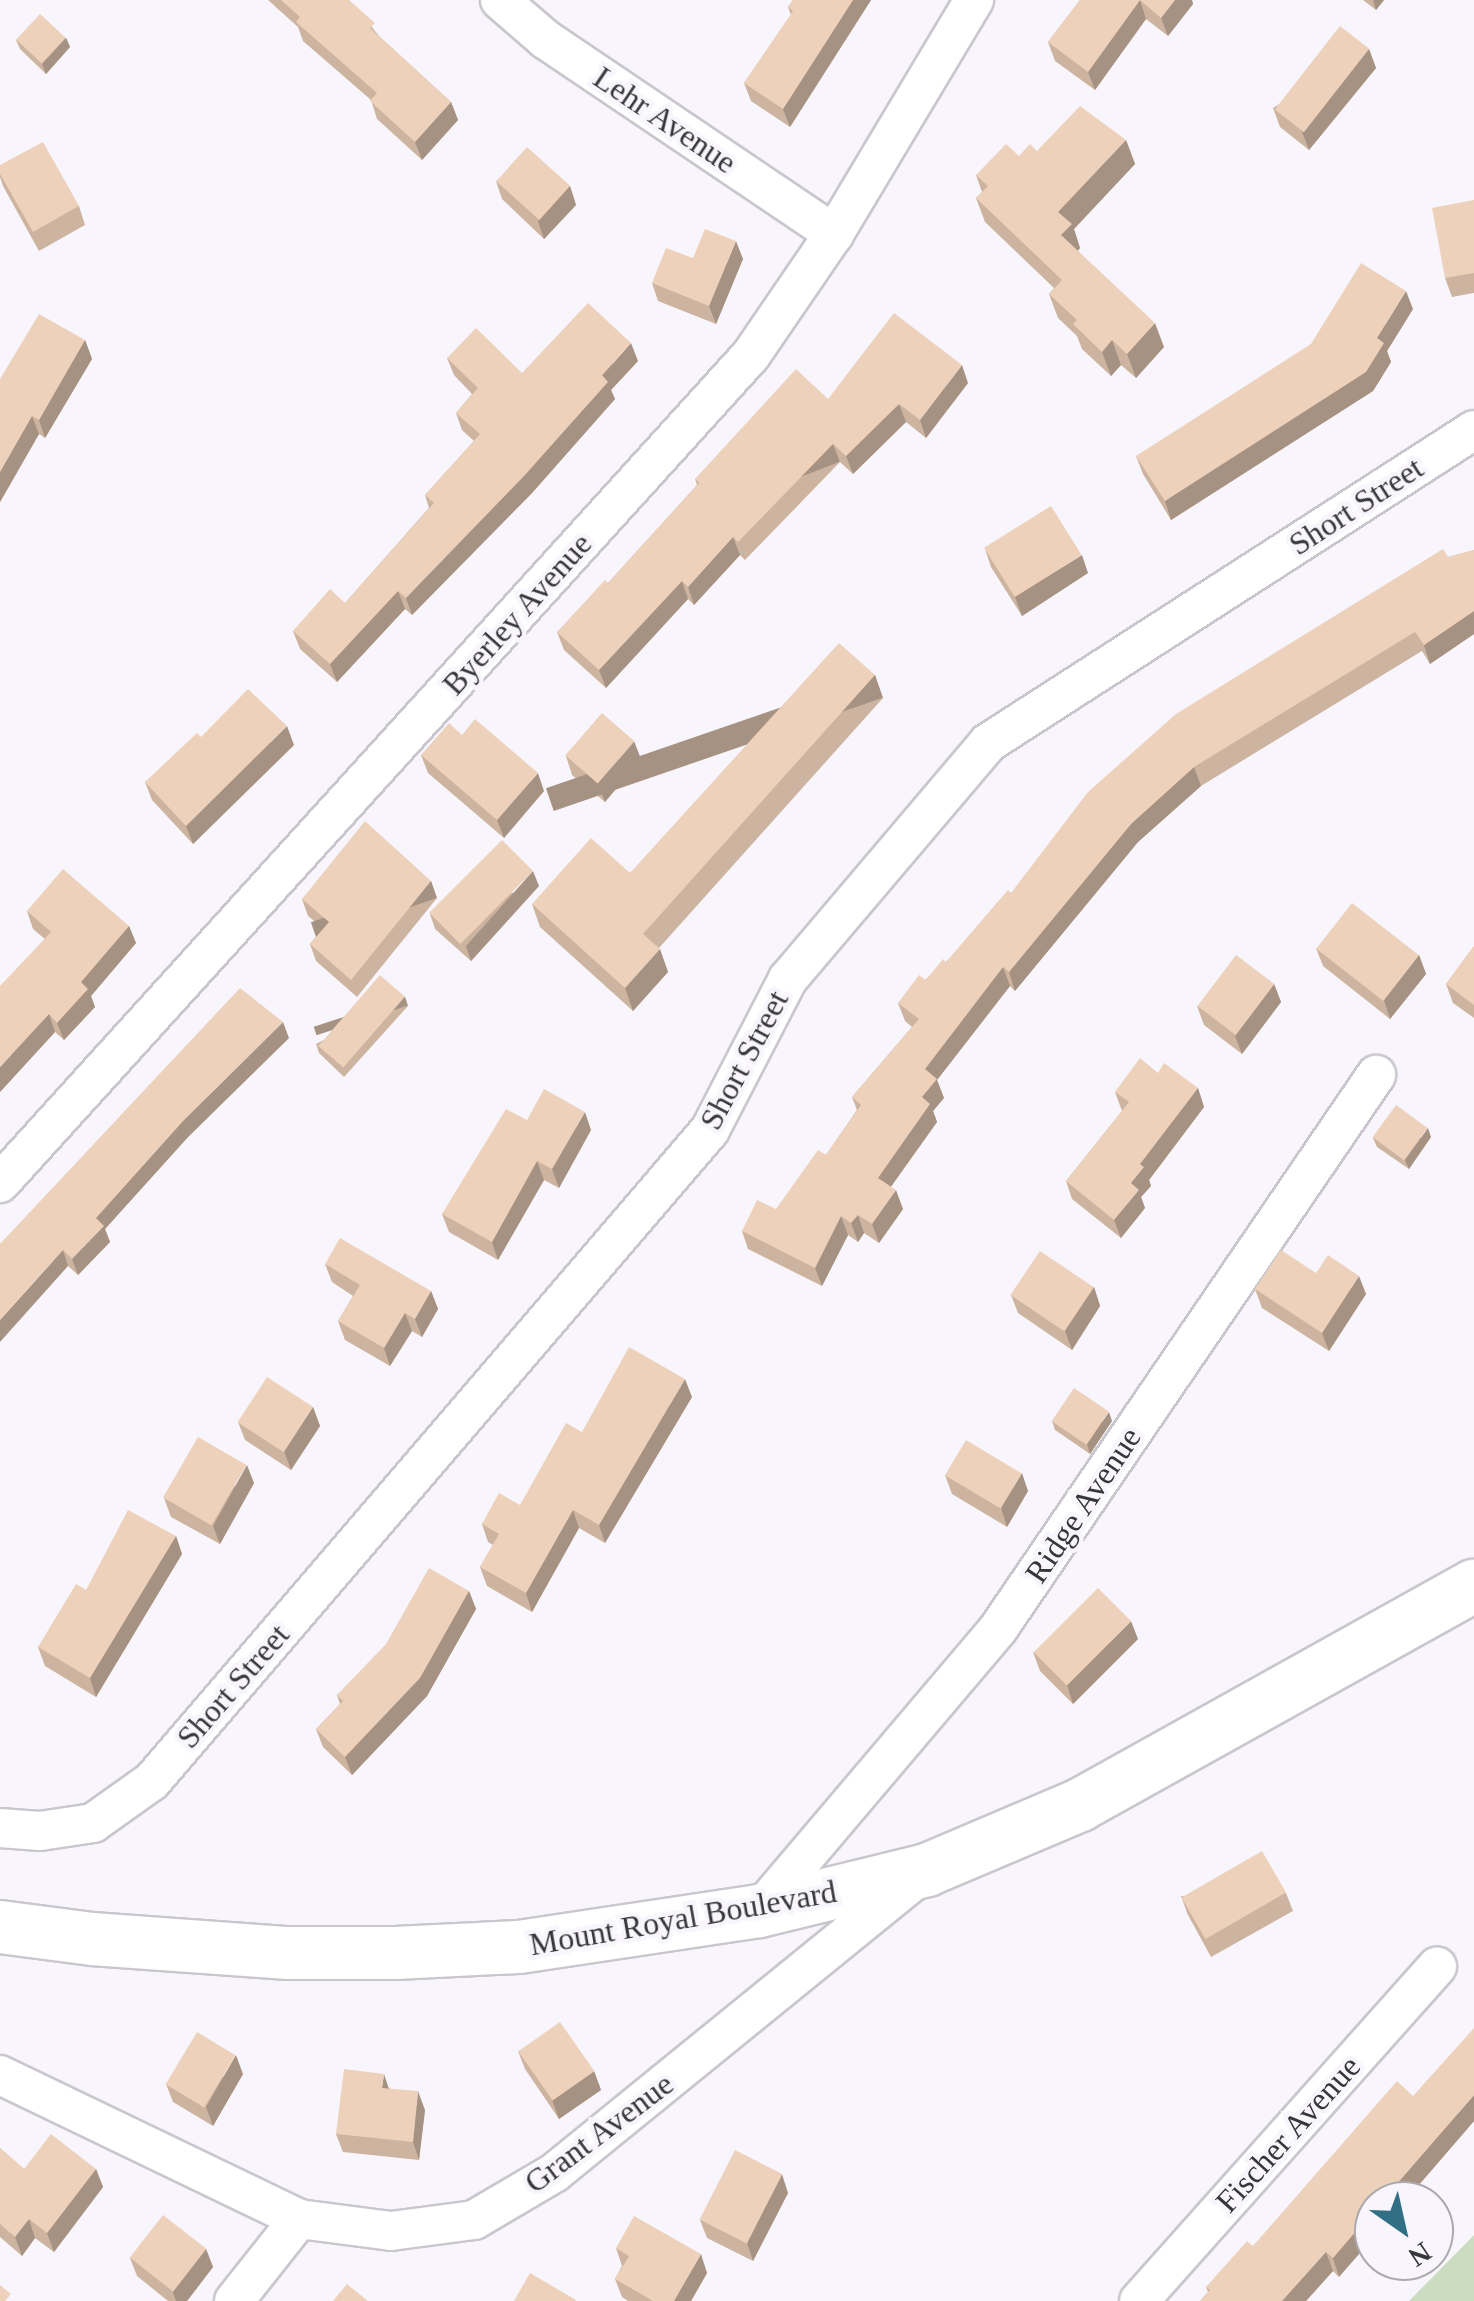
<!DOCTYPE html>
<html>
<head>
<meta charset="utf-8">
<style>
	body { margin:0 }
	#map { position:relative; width:1474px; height:2301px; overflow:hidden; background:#f8f6fc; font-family:Georgia,serif }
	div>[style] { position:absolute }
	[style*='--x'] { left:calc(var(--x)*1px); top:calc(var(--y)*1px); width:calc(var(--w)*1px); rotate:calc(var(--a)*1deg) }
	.green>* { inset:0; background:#caddc1 }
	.roads { filter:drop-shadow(2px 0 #c9c7cd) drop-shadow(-2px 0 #c9c7cd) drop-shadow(0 2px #c9c7cd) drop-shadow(0 -2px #c9c7cd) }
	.minor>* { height:38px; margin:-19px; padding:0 19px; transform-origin:19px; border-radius:19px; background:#fff }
	.secondary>* { height:52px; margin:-26px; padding:0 26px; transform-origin:26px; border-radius:26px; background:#fff }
	.wall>* { inset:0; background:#ccb4a0 }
	.shaded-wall>* { inset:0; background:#a69282; transform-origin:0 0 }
	.building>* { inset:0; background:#edd1ba; transform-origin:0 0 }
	span { translate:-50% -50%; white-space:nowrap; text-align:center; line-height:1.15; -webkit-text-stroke:9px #f8f6fc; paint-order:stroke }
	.street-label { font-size:32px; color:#373638 }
	.north { position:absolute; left:1354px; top:2181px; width:100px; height:100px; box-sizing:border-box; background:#f8f6fc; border:2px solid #aba9ae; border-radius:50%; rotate:146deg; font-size:28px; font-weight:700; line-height:40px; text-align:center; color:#373638 }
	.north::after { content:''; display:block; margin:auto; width:35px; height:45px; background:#306f84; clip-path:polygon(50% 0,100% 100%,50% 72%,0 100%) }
</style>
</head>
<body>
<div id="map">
	<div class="green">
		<i style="clip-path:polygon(1474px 2235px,1474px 2301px,1409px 2301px)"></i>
	</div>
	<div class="roads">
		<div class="minor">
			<i style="--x:500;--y:0;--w:60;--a:40.9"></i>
			<i style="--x:545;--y:39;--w:349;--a:34"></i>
			<i style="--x:0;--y:1183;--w:1118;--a:-47.79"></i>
			<i style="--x:751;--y:355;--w:147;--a:-55.6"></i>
			<i style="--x:834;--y:234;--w:273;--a:-59.1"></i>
			<i style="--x:0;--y:1828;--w:40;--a:4.3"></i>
			<i style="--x:40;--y:1831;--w:54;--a:-8.6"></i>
			<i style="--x:93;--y:1823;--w:72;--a:-35.4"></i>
			<i style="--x:152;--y:1781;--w:857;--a:-49.4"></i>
			<i style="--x:710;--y:1130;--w:170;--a:-62.7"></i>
			<i style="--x:788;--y:979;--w:309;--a:-49.7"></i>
			<i style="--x:988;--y:743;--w:578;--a:-32.78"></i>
			<i style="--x:759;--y:1911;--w:370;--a:-49.7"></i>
			<i style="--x:998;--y:1629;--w:671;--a:-55.69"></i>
			<i style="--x:0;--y:2075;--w:332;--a:25.7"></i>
			<i style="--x:299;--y:2219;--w:93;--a:7.4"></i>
			<i style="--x:391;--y:2231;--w:84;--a:-7.5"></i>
			<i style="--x:474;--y:2220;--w:93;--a:-30.4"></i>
			<i style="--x:554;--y:2173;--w:471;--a:-39.1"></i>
			<i style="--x:234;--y:2301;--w:105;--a:-51.6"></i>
			<i style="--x:1139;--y:2301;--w:448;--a:-48.3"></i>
		</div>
		<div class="secondary">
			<i style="--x:0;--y:1927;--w:93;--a:7.4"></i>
			<i style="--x:92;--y:1939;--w:197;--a:4.1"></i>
			<i style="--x:289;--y:1953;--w:106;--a:0"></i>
			<i style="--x:395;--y:1953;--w:124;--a:-2.8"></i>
			<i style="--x:519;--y:1947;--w:243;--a:-8.5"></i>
			<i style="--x:759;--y:1911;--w:173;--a:-13.7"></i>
			<i style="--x:927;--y:1870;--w:166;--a:-23"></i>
			<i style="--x:1080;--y:1805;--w:451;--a:-29.1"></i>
		</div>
	</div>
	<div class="wall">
		<i style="clip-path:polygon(268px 0,349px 0,380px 37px,451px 102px,458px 120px,422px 160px,377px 119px,371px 100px,303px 41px,298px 27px)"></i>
		<i style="clip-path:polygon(793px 0,871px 0,790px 127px,751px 101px,744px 83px,791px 15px,788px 7px)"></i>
		<i style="clip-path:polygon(1080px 0,1192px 0,1193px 4px,1168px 36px,1146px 19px,1095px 90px,1055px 61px,1048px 42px)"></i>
		<i style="clip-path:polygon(1363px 0,1384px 0,1376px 10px)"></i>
		<i style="clip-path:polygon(66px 38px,70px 47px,46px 74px,20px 49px,16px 40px)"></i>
		<i style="clip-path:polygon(1369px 49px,1376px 68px,1309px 150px,1280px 127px,1273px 108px)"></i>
		<i style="clip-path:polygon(1126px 140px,1135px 164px,1074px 229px,1080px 248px,1078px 251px,1164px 347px,1136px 378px,1121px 365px,1111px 376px,1082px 349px,1077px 336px,1058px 318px,1049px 294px,1054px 288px,985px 222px,976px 198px,982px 192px,976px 175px,1019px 156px,1037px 151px)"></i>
		<i style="clip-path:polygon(0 165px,79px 206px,85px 225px,39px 251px,3px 186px,0 177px)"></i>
		<i style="clip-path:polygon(496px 181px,570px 186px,576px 205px,544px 239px,502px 199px)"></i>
		<i style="clip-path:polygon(1474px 200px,1474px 293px,1452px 297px,1445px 278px)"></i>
		<i style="clip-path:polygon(743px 259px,716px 324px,658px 301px,652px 283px)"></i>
		<i style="clip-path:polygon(1413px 309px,1387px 351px,1391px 362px,1373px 391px,1171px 520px,1143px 474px,1136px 456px)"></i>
		<i style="clip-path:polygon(85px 340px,92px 359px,45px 438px,39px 434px,0 502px,0 379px)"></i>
		<i style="clip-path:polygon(447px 358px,522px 373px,638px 361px,611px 390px,615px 399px,532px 493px,412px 615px,405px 609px,337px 682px,300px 649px,293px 631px,345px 603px,429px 508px,425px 495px,474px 441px,462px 430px,456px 413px,472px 394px,454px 375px)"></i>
		<i style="clip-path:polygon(968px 383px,926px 438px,906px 422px,853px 474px,840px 462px,745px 560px,740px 555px,694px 605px,688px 599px,606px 688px,564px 650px,557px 632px,608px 583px,697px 485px,695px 479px,828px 399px)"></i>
		<i style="clip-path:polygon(985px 549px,1088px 573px,1022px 616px,991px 567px)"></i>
		<i style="clip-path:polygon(1474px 550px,1474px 634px,1430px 664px,1422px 651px,1201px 786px,1138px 842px,1015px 991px,1010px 986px,937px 1080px,944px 1098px,933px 1111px,937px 1122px,891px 1187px,903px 1209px,879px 1243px,864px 1233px,858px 1242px,848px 1235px,822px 1286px,748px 1249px,742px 1231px,776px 1209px,826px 1155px,857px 1110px,852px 1097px,912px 1027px,905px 1021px,898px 1003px,946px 962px,1011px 893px,1448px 557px)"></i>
		<i style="clip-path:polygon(875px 675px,883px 698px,659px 948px,668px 972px,633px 1011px,540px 927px,532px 904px,630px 873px)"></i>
		<i style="clip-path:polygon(462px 735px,544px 791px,504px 838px,428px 773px,421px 755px)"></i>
		<i style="clip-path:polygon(201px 737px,294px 745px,193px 844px,152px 800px,145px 782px)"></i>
		<i style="clip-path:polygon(566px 756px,641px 759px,605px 802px,572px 775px)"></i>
		<i style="clip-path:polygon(431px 881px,437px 898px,357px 997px,316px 961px,310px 944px,323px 928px,308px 916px,302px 899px)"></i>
		<i style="clip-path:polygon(539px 886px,471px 961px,435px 929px,430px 914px)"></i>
		<i style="clip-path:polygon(27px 911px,129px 926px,136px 943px,91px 996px,95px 1007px,64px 1040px,55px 1032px,0 1092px,45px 939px,33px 929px)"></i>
		<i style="clip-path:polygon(1474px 946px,1474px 1018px,1453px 1003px,1446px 984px)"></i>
		<i style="clip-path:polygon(1316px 948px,1419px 955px,1426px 974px,1390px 1019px,1323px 966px)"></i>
		<i style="clip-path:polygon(1274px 984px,1281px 1002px,1242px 1054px,1204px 1025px,1197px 1006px)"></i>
		<i style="clip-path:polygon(405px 997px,408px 1006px,344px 1077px,319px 1053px,316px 1044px)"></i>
		<i style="clip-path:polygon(289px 1038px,188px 1137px,105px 1229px,110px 1242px,78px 1275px,68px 1266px,0 1244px)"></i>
		<i style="clip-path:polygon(1158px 1073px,1198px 1088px,1204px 1107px,1149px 1180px,1151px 1186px,1141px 1197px,1145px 1208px,1121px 1238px,1072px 1199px,1066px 1181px,1122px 1111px,1115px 1092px)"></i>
		<i style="clip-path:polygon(527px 1120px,591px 1130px,559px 1188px,544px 1180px,498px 1260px,449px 1232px,442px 1214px)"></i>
		<i style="clip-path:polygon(1431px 1137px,1409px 1169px,1377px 1147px,1373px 1138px)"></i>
		<i style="clip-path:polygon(325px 1264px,431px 1291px,438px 1309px,422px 1337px,412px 1331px,390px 1366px,345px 1340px,338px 1321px,353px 1296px,332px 1282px)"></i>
		<i style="clip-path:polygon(1316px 1273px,1366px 1294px,1329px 1351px,1262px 1308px,1255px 1289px)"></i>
		<i style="clip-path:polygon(1094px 1287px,1100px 1306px,1072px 1350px,1018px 1313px,1011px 1295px)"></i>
		<i style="clip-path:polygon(692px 1397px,605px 1543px,579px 1528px,532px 1612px,487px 1586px,480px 1567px,493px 1545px,488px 1542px,482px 1524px,520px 1505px,582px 1432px)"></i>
		<i style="clip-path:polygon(313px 1407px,320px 1426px,291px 1470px,245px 1440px,238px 1422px)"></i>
		<i style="clip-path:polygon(1052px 1421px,1112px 1421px,1090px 1454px,1055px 1430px)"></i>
		<i style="clip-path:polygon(945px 1475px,1028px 1491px,1007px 1527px,952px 1494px)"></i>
		<i style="clip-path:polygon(254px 1483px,220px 1544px,171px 1517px,164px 1498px)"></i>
		<i style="clip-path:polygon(176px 1536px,182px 1554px,96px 1697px,45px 1666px,38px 1647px,86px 1590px)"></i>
		<i style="clip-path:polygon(469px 1591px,476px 1609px,427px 1696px,352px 1775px,323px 1747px,316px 1729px,340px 1704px,337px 1695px)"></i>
		<i style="clip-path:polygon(1138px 1639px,1073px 1704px,1040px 1671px,1033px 1652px)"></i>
		<i style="clip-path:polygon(1286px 1893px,1293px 1911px,1211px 1957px,1188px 1915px,1181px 1896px)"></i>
		<i style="clip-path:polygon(518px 2051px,594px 2071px,601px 2090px,559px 2119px,525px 2069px)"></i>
		<i style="clip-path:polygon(243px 2074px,213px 2126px,173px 2102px,166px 2084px)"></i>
		<i style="clip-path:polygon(389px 2088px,425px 2110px,419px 2160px,343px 2152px,336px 2134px)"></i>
		<i style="clip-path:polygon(1413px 2096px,1474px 2121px,1405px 2201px,1374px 2201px,1339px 2277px,1333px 2271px,1306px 2301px,1200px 2301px,1208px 2292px,1206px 2287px,1253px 2246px)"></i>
		<i style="clip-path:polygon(0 2148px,24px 2169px,96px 2169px,103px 2187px,54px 2252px,35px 2238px,22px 2256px,0 2237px)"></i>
		<i style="clip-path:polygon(788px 2193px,753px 2261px,707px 2238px,700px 2220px)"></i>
		<i style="clip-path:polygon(616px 2248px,707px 2273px,691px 2301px,628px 2301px,622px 2297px,615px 2279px,622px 2266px)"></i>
		<i style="clip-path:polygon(206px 2249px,213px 2267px,187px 2301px,168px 2301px,137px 2276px,130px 2258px)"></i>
	</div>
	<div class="shaded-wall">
		<i style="clip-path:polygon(853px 0,871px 0,790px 127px,783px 109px)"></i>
		<i style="clip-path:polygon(1140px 0,1146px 19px,1095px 90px,1088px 72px)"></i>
		<i style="clip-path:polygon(1175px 0,1192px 0,1193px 4px,1168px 36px,1161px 18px)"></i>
		<i style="clip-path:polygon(1374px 0,1384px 0,1376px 10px,1373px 1px)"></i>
		<i style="clip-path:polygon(66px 38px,70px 47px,46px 74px,42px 64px)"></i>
		<i style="clip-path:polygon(1369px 49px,1376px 68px,1309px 150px,1302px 132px)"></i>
		<i style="clip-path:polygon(451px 102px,458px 120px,422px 160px,415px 142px)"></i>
		<i style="clip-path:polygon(1126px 140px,1135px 164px,1074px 229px,1080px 248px,1070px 259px,1061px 235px,1058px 212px)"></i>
		<i style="clip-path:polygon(570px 186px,576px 205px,544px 239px,538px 221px)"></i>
		<i style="clip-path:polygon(736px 241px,743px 259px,716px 324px,709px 306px)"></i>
		<i style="clip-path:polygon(1406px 291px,1413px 309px,1387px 351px,1391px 362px,1373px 391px,1171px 520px,1165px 501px,1377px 338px)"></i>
		<i style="clip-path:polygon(1155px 323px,1164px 347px,1136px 378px,1127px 354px)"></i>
		<i style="clip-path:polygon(85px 340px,92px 359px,45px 438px,39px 420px)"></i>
		<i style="clip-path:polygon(1112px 340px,1121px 365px,1111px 376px,1102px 352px)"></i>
		<i style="clip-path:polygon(631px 343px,638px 361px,611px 390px,615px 399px,532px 493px,412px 615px,406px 598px)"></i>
		<i style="clip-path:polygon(962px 365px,968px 383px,926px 438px,920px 420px)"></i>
		<i style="clip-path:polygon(899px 404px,906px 422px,853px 474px,846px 456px)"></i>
		<i style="clip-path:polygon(32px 416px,39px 434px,0 502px,0 472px)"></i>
		<i style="left:833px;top:444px;width:19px;height:136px;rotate:69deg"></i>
		<i style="clip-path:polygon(733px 537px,740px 555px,694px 605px,688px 587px)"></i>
		<i style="clip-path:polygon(1082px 555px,1088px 573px,1022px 616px,1015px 597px)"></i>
		<i style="clip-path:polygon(682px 581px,688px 599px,606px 688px,599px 670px)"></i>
		<i style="clip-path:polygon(398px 591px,405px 609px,337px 682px,330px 664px)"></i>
		<i style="clip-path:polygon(1474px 611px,1474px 634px,1430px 664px,1424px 645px)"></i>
		<i style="left:875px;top:675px;width:24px;height:348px;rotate:71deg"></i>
		<i style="clip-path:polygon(287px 726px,294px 745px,193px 844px,186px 826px)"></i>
		<i style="clip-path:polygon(634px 741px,641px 759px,605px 802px,598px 784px)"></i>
		<i style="clip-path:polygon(1194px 767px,1201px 786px,1138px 842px,1015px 991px,1009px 972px,1131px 824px)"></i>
		<i style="clip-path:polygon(538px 773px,544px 791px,504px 838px,497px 820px)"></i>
		<i style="clip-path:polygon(533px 871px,539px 886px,471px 961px,466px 946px)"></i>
		<i style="left:431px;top:881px;width:18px;height:127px;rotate:71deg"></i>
		<i style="clip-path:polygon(129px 926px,136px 943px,91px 996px,95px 1007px,64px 1040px,57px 1023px,81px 982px)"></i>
		<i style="clip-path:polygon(660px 949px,668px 972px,633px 1011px,625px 988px)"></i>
		<i style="clip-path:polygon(1419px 955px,1426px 974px,1390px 1019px,1384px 1000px)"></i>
		<i style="clip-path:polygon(1003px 967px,1010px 986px,937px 1080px,944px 1098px,933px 1111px,937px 1122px,884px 1196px,878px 1178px,922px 1097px,925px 1069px)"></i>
		<i style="clip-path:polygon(1274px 984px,1281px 1002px,1242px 1054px,1235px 1036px)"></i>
		<i style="left:405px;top:997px;width:9px;height:96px;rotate:72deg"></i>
		<i style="clip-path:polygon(49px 1014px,55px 1032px,0 1092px,0 1067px)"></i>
		<i style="clip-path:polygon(283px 1022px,289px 1038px,188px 1137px,105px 1229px,110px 1242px,78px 1275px,72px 1259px,96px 1218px,183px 1121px)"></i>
		<i style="clip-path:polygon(1198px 1088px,1204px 1107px,1149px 1180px,1151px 1186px,1141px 1197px,1145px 1208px,1121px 1238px,1114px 1220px,1140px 1164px)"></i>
		<i style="clip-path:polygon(585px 1112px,591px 1130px,559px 1188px,552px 1169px)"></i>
		<i style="clip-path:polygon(1428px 1128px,1431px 1137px,1409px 1169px,1405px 1160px)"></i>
		<i style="clip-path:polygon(537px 1161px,544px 1180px,498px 1260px,492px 1242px)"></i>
		<i style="clip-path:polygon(896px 1190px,903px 1209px,879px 1243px,872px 1224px)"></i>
		<i style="clip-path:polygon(858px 1215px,864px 1233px,858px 1242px,851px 1223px)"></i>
		<i style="clip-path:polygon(841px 1216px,848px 1235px,822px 1286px,815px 1268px)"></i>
		<i style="clip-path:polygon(63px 1250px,68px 1266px,0 1342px,0 1320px)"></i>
		<i style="clip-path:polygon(1359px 1276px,1366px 1294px,1329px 1351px,1322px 1333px)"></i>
		<i style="clip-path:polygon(1094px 1287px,1100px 1306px,1072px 1350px,1065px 1331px)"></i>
		<i style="clip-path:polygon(431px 1291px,438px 1309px,422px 1337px,415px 1319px)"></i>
		<i style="clip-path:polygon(405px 1313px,412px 1331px,390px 1366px,384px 1348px)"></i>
		<i style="clip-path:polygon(685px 1379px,692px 1397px,605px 1543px,599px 1525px)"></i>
		<i style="clip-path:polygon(313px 1407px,320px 1426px,291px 1470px,284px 1451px)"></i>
		<i style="clip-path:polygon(1109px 1412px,1112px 1421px,1090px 1454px,1087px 1444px)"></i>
		<i style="clip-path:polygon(247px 1465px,254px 1483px,220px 1544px,213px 1526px)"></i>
		<i style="clip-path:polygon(1022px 1473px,1028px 1491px,1007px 1527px,1001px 1508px)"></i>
		<i style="clip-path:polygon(573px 1510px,579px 1528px,532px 1612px,526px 1593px)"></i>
		<i style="clip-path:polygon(176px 1536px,182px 1554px,96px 1697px,90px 1678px)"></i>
		<i style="clip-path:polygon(469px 1591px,476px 1609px,427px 1696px,352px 1775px,345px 1757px)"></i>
		<i style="clip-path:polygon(1131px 1621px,1138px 1639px,1073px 1704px,1067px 1685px)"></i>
		<i style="clip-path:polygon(236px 2055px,243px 2074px,213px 2126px,206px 2107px)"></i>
		<i style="clip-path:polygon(594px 2071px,601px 2090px,559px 2119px,552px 2100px)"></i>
		<i style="clip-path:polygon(384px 2074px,390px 2092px,382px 2088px)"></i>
		<i style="clip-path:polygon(418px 2091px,425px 2110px,419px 2160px,413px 2142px)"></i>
		<i style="clip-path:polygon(1474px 2095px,1474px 2121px,1405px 2201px,1382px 2201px)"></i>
		<i style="clip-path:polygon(96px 2169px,103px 2187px,54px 2252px,47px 2233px)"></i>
		<i style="clip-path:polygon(782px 2174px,788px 2193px,753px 2261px,747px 2243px)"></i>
		<i style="clip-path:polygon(1374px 2210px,1374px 2237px,1339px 2277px,1333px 2258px)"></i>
		<i style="clip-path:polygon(29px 2219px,35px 2238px,22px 2256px,15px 2237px)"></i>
		<i style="clip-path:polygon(206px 2249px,213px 2267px,187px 2301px,176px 2301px,173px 2292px)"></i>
		<i style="clip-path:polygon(1326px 2252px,1333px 2271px,1306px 2301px,1282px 2301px)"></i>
		<i style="clip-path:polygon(701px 2254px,707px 2273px,691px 2301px,674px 2301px)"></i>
	</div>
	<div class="building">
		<i style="clip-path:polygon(281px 0,349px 0,375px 23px,370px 28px,451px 102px,415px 142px,370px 101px,377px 93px,296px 22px,300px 17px)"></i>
		<i style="clip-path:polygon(793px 0,853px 0,783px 109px,744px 83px,793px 11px,788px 7px)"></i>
		<i style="clip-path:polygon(1080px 0,1175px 0,1161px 18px,1140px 0,1088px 72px,1048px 42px)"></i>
		<i style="left:40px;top:14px;width:35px;height:35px;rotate:43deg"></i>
		<i style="left:1340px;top:26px;width:37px;height:106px;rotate:38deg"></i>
		<i style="clip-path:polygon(1080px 106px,1126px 140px,1058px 212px,1072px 224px,1061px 235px,1155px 323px,1127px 354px,1112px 340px,1102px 352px,1073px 324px,1077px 320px,1049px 294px,1062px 280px,976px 198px,988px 186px,976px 175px,1006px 144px,1019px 156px,1030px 144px,1037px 151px)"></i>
		<i style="clip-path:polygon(43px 142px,79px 206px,33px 232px,0 174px,0 165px)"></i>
		<i style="left:527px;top:147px;width:58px;height:46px;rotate:42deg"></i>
		<i style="clip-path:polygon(1474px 200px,1474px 273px,1445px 278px,1432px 208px)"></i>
		<i style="clip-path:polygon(705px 229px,736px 241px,709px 306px,652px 283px,666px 248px,693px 258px)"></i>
		<i style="clip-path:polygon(1361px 263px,1406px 291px,1377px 338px,1384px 343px,1366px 372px,1165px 501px,1136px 456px,1311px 344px)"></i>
		<i style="clip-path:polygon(588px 303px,631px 343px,602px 375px,608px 382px,525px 475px,406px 598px,398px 591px,330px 664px,293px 631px,330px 589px,345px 603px,434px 503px,425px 495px,480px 434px,456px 413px,478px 388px,447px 358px,476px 328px,522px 373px)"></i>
		<i style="clip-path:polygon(894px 313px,962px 365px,920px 420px,899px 404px,846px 456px,833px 444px,738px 542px,733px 537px,688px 587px,682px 581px,599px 670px,557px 632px,605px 580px,608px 583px,699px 483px,695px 479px,796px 369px,828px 399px)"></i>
		<i style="clip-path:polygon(39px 314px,85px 340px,39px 420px,32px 416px,0 472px,0 379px)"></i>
		<i style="left:1051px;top:506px;width:58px;height:79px;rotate:58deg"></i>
		<i style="clip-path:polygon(1443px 549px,1448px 557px,1474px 550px,1474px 611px,1424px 645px,1415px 632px,1194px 767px,1131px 824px,1009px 972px,1003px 967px,925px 1069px,937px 1079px,922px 1097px,930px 1104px,878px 1178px,896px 1190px,872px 1224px,858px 1215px,851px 1223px,841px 1216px,815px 1268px,742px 1231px,757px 1200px,776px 1209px,818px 1150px,826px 1155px,861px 1105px,852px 1097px,919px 1019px,898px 1003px,919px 975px,926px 980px,943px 959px,946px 962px,1008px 890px,1011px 893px,1088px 792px,1176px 714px)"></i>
		<i style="clip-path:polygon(839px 643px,875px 675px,643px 934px,660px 949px,625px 988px,532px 904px,591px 838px,630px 873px)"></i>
		<i style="clip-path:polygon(248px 689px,287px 726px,186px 826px,145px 782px,197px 733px,201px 737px)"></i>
		<i style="left:602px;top:713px;width:43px;height:56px;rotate:41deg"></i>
		<i style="clip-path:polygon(475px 719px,538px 773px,497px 820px,421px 755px,449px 723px,462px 735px)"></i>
		<i style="clip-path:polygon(365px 821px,431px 881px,351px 980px,310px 944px,329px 922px,302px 899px)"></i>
		<i style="left:502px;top:840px;width:44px;height:103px;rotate:45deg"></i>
		<i style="clip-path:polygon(63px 869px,129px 926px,81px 982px,88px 989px,57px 1023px,49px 1014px,0 1067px,0 986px,51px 932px,27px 911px)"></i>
		<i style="left:1352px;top:903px;width:85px;height:58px;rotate:38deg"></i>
		<i style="clip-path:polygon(1474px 946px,1474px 1005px,1446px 984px)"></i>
		<i style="left:1236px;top:955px;width:48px;height:64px;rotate:37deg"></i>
		<i style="left:380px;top:975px;width:33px;height:94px;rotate:41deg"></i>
		<i style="clip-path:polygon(240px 988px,283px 1022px,183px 1121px,96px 1218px,104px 1226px,72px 1259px,63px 1250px,0 1320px,0 1244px)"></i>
		<i style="clip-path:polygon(1140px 1058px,1158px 1073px,1164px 1063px,1198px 1088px,1140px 1164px,1144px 1167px,1131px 1183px,1139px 1190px,1114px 1220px,1066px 1181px,1129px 1102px,1115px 1092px)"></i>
		<i style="clip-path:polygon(544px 1089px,585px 1112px,552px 1169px,537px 1161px,492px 1242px,442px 1214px,506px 1109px,527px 1120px)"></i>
		<i style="left:1396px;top:1105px;width:39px;height:40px;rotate:36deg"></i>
		<i style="clip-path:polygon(340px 1238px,431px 1291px,415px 1319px,405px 1313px,384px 1348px,338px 1321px,360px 1285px,325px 1264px)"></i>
		<i style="clip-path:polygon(1281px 1250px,1316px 1273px,1328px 1255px,1359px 1276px,1322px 1333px,1255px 1289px)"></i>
		<i style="left:1040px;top:1251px;width:65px;height:53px;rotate:34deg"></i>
		<i style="clip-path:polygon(629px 1347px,685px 1379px,599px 1525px,573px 1510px,526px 1593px,480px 1567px,499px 1534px,482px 1524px,499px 1493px,520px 1505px,566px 1423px,582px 1432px)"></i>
		<i style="left:267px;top:1377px;width:55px;height:54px;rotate:33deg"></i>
		<i style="left:1074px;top:1388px;width:42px;height:40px;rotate:34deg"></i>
		<i style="left:198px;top:1437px;width:56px;height:70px;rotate:30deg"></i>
		<i style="left:966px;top:1440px;width:65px;height:41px;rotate:31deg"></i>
		<i style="clip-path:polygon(128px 1510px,176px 1536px,90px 1678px,38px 1647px,76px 1584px,86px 1590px)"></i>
		<i style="clip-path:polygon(429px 1568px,469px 1591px,420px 1678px,345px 1757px,316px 1729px,343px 1701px,337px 1695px,386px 1644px)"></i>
		<i style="left:1098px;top:1588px;width:47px;height:91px;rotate:45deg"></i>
		<i style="left:1262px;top:1851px;width:48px;height:93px;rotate:60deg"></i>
		<i style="left:560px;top:2022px;width:60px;height:51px;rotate:55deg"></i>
		<i style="clip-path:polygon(1474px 2028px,1474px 2095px,1382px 2201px,1374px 2201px,1374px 2210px,1333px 2258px,1326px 2252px,1282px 2301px,1200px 2301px,1210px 2290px,1206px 2287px,1247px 2241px,1253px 2246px,1397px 2081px,1413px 2096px)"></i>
		<i style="left:197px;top:2032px;width:45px;height:61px;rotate:31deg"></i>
		<i style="clip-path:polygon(344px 2069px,384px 2074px,382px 2088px,418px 2091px,413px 2142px,336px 2134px)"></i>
		<i style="clip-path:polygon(51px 2134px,96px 2169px,47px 2233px,29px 2219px,15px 2237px,0 2224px,0 2148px,24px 2169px)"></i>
		<i style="left:735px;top:2150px;width:53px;height:78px;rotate:27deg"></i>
		<i style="left:163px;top:2215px;width:55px;height:54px;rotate:38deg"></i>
		<i style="clip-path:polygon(634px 2216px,701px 2254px,674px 2301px,653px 2301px,615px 2279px,629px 2256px,616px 2248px)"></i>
		<i style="clip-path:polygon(530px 2273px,576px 2300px,575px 2301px,514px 2301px)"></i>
		<i style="clip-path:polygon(347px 2284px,368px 2301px,333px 2301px)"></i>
		<i style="clip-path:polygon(0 2285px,11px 2294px,5px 2301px,0 2301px)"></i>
	</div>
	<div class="street-label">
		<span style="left:665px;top:120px;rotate:34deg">Lehr Avenue</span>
		<span style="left:1356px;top:506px;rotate:-33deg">Short Street</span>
		<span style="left:517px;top:614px;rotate:-48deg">Byerley Avenue</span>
		<span style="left:744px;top:1060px;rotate:-62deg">Short Street</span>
		<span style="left:1083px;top:1505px;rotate:-56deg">Ridge Avenue</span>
		<span style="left:233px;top:1686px;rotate:-49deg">Short Street</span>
		<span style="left:683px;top:1918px;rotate:-10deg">Mount Royal Boulevard</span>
		<span style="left:599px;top:2133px;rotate:-37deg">Grant Avenue</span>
		<span style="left:1288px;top:2134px;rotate:-48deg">Fischer Avenue</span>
	</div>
	<div class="north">N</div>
</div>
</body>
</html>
